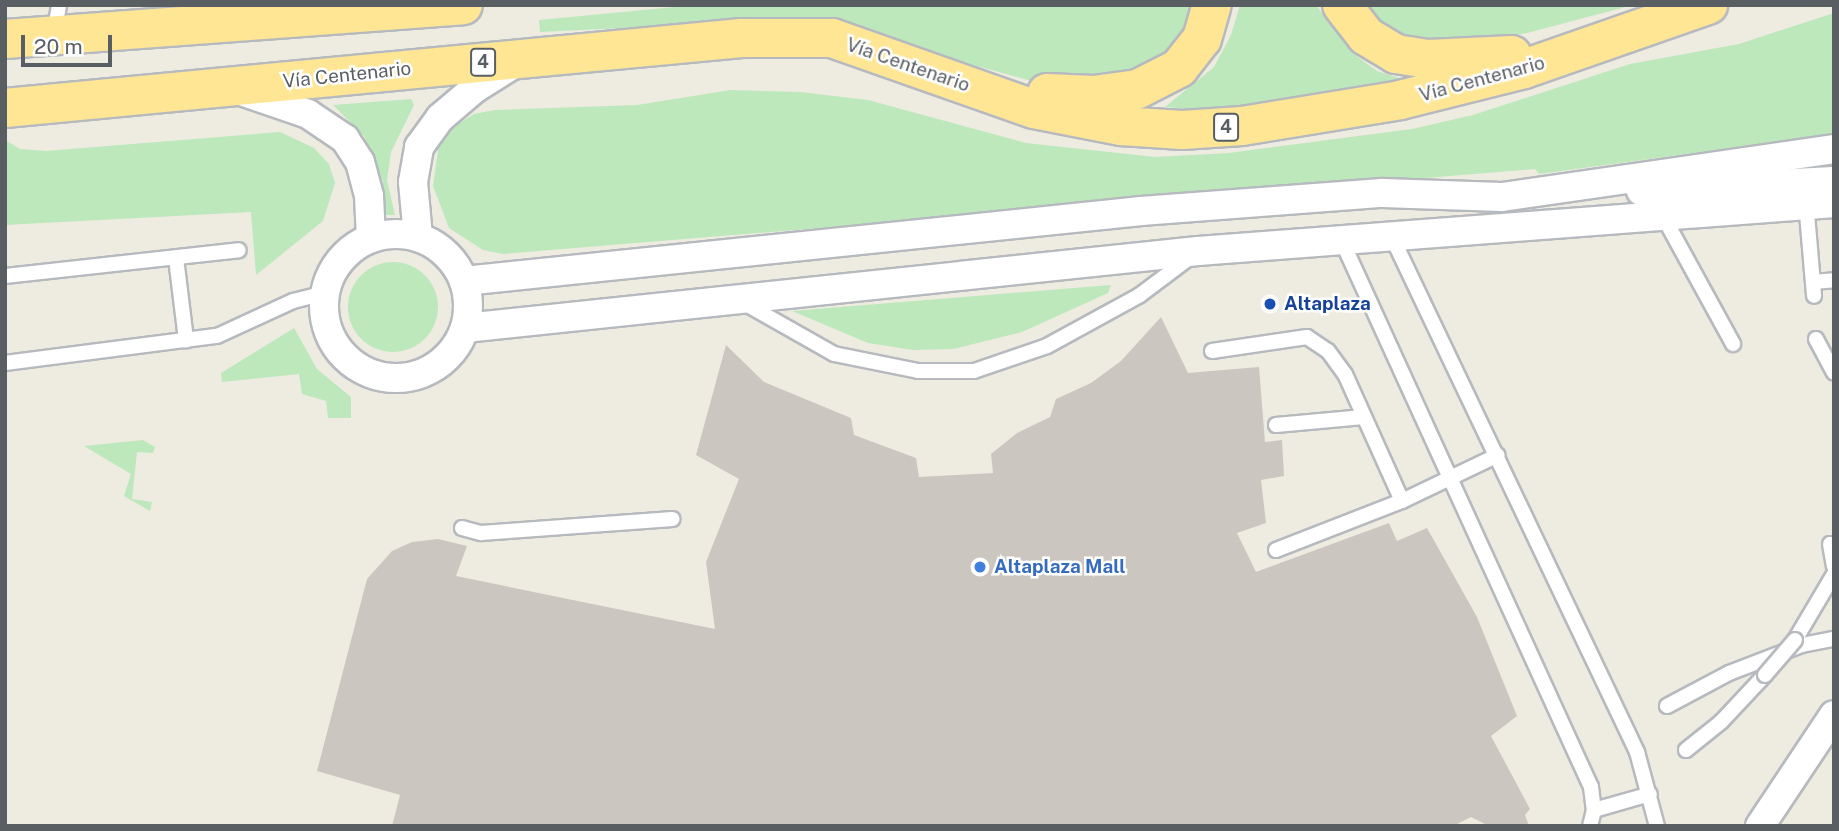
<!DOCTYPE html>
<html>
<head>
<meta charset="utf-8">
<style>
	body { margin:0 }
	#map { position:relative; width:1839px; height:831px; overflow:hidden; background:#eeebe1; font-family:"Public Sans",sans-serif }
	div>[style] { position:absolute }
	[style*='--x'] { left:calc(var(--x)*1px); top:calc(var(--y)*1px); width:calc(var(--w)*1px); rotate:calc(var(--a)*1deg) }
	.green>* { inset:0; background:#bce8bb }
	.round { border-radius:50% }
	.building>* { inset:0; background:#cbc7c0 }
	.roads { filter:drop-shadow(2px 0 #b6babf) drop-shadow(-2px 0 #b6babf) drop-shadow(0 2px #b6babf) drop-shadow(0 -2px #b6babf) }
	.service>* { height:14px; margin:-7px; padding:0 7px; transform-origin:7px; border-radius:7px; background:#fff }
	.minor>* { height:28px; margin:-14px; padding:0 14px; transform-origin:14px; border-radius:14px; background:#fff }
	.minor>.ring { margin:-14px; padding:0; box-sizing:content-box; background:none; border:28px solid #fff; border-radius:50% }
	.trunk>* { height:38px; margin:-19px; padding:0 19px; transform-origin:19px; border-radius:19px; background:#ffe695 }
	.bridges { filter:drop-shadow(2px 0 #b6babf) drop-shadow(-2px 0 #b6babf) drop-shadow(0 2px #b6babf) drop-shadow(0 -2px #b6babf) }
	.service-bridge>* { height:14px; margin:-7px; padding:0 7px; transform-origin:7px; border-radius:7px; background:#fff }
	.dots>* { width:19px; height:19px; translate:-50% -50%; box-sizing:border-box; border:4px solid #fff; border-radius:50% }
	span { translate:-50% -50%; white-space:nowrap; text-align:center; line-height:1.15; -webkit-text-stroke:5px #fff; paint-order:stroke }
	.shield-label span { padding:2px 5px; background:#fff; border:2px solid; border-radius:5px; -webkit-text-stroke-width:0 }
	.shield-label { font-size:18px; color:#595e63; font-weight:700 }
	.street-label { font-size:19px; color:#595e63 }
	.transit-label { font-size:19px; color:#164399; font-weight:700 }
	.left { translate:0 -50%; text-align:left }
	.shop-label { font-size:19px; color:#366cbe; font-weight:700 }
	.frame { position:absolute; inset:0; border:7px solid #595e63; pointer-events:none }
	.scale { position:absolute; left:21px; top:35px; width:91px; height:32px; box-sizing:border-box; border:4px solid #595e63; border-top:0; padding-left:9px; font-size:21px; line-height:24px; white-space:nowrap; color:#595e63; -webkit-text-stroke:5px #fff; paint-order:stroke }
</style>
</head>
<body>
<div id="map">
	<div class="green">
		<i style="clip-path:polygon(696px 5px,1203px 5px,1155px 73px,1043px 84px,878px 39px,768px 21px,540px 32px,539px 20px)"></i>
		<i style="clip-path:polygon(1240px 5px,1316px 5px,1351px 52px,1377px 71px,1409px 81px,1242px 106px,1202px 110px,1165px 107px,1214px 67px,1231px 35px)"></i>
		<i style="clip-path:polygon(1361px 5px,1633px 5px,1527px 33px,1447px 46px,1388px 32px)"></i>
		<i style="clip-path:polygon(1834px 13px,1834px 134px,1539px 174px,1535px 169px,503px 254px,483px 250px,449px 228px,433px 186px,439px 144px,452px 128px,474px 114px,495px 110px,637px 105px,731px 90px,800px 92px,868px 100px,1026px 143px,1155px 157px,1229px 153px,1412px 129px,1473px 115px,1630px 64px,1739px 44px)"></i>
		<i style="clip-path:polygon(411px 99px,414px 105px,391px 152px,387px 180px,395px 215px,383px 215px,383px 181px,364px 136px,333px 105px)"></i>
		<i style="clip-path:polygon(280px 132px,314px 148px,329px 164px,335px 183px,323px 221px,256px 275px,251px 212px,5px 225px,5px 140px,20px 149px,46px 151px)"></i>
		<i class="round" style="left:348px;top:262px;width:90px;height:90px"></i>
		<i style="clip-path:polygon(1111px 285px,1108px 293px,1022px 332px,953px 349px,913px 350px,868px 343px,792px 311px)"></i>
		<i style="clip-path:polygon(294px 328px,317px 369px,351px 397px,351px 418px,328px 418px,326px 401px,302px 394px,299px 374px,222px 382px,221px 373px)"></i>
		<i style="clip-path:polygon(143px 440px,155px 447px,153px 453px,137px 452px,132px 499px,152px 502px,150px 511px,124px 496px,131px 474px,84px 446px)"></i>
	</div>
	<div class="building">
		<i style="clip-path:polygon(1161px 317px,1188px 373px,1259px 367px,1265px 442px,1282px 440px,1284px 476px,1261px 480px,1266px 523px,1237px 533px,1256px 572px,1389px 523px,1397px 541px,1427px 528px,1477px 617px,1517px 716px,1491px 736px,1530px 809px,1525px 815px,1529px 826px,1489px 826px,1471px 817px,1453px 826px,392px 826px,400px 795px,317px 771px,367px 579px,392px 551px,412px 542px,438px 539px,467px 546px,456px 576px,715px 629px,706px 562px,739px 479px,696px 455px,726px 345px,764px 382px,851px 418px,854px 435px,916px 458px,919px 477px,993px 473px,991px 454px,1017px 433px,1050px 417px,1056px 399px,1091px 383px,1121px 361px)"></i>
	</div>
	<div class="roads">
		<div class="service">
			<i style="--x:54;--y:34;--w:29;--a:-80"></i>
			<i style="--x:1806;--y:202;--w:94;--a:85.1"></i>
			<i style="--x:1663;--y:216;--w:146;--a:61.3"></i>
			<i style="--x:1391;--y:235;--w:573;--a:64.55"></i>
			<i style="--x:1637;--y:752;--w:77;--a:74.9"></i>
			<i style="--x:1341;--y:239;--w:602;--a:65.48"></i>
			<i style="--x:1591;--y:787;--w:23;--a:83"></i>
			<i style="--x:1594;--y:810;--w:16;--a:104"></i>
			<i style="--x:176;--y:258;--w:83;--a:83"></i>
			<i style="--x:5;--y:276;--w:235;--a:-6.3"></i>
			<i style="--x:1813;--y:282;--w:21;--a:-5"></i>
			<i style="--x:744;--y:303;--w:103;--a:29.5"></i>
			<i style="--x:834;--y:354;--w:86;--a:11.4"></i>
			<i style="--x:918;--y:371;--w:56;--a:0"></i>
			<i style="--x:974;--y:371;--w:77;--a:-18.9"></i>
			<i style="--x:1047;--y:346;--w:106;--a:-28.7"></i>
			<i style="--x:1140;--y:295;--w:65;--a:-36.9"></i>
			<i style="--x:1816;--y:339;--w:38;--a:62"></i>
			<i style="--x:1212;--y:351;--w:96;--a:-8.4"></i>
			<i style="--x:1307;--y:337;--w:25;--a:34"></i>
			<i style="--x:1328;--y:351;--w:29;--a:54"></i>
			<i style="--x:1345;--y:374;--w:139;--a:65.8"></i>
			<i style="--x:1402;--y:501;--w:106;--a:-25.6"></i>
			<i style="--x:5;--y:363;--w:214;--a:-7.3"></i>
			<i style="--x:217;--y:336;--w:84;--a:-24.7"></i>
			<i style="--x:293;--y:301;--w:33;--a:-14"></i>
			<i style="--x:1276;--y:425;--w:88;--a:-5.2"></i>
			<i style="--x:462;--y:528;--w:20;--a:15"></i>
			<i style="--x:481;--y:533;--w:192;--a:-4.2"></i>
			<i style="--x:1830;--y:544;--w:22;--a:80"></i>
			<i style="--x:1276;--y:550;--w:135;--a:-21.3"></i>
			<i style="--x:1795;--y:640;--w:77;--a:-59.4"></i>
			<i style="--x:1667;--y:706;--w:70;--a:-28"></i>
			<i style="--x:1729;--y:673;--w:78;--a:-21"></i>
			<i style="--x:1802;--y:645;--w:33;--a:-11"></i>
			<i style="--x:1686;--y:750;--w:45;--a:-38.7"></i>
			<i style="--x:1721;--y:722;--w:64;--a:-46.9"></i>
			<i style="--x:1594;--y:810;--w:58;--a:-15.9"></i>
		</div>
		<div class="minor">
			<i style="--x:241;--y:91;--w:71;--a:18.9"></i>
			<i style="--x:308;--y:114;--w:45;--a:34"></i>
			<i style="--x:345;--y:139;--w:27;--a:57"></i>
			<i style="--x:360;--y:162;--w:35;--a:75"></i>
			<i style="--x:369;--y:196;--w:42;--a:87.3"></i>
			<i style="--x:1641;--y:191;--w:193;--a:-3"></i>
			<i class="ring" style="left:324px;top:234px;width:116px;height:116px"></i>
			<i style="--x:418;--y:237;--w:55;--a:-95.2"></i>
			<i style="--x:413;--y:182;--w:36;--a:-80"></i>
			<i style="--x:419;--y:147;--w:36;--a:-54"></i>
			<i style="--x:440;--y:118;--w:45;--a:-40.5"></i>
			<i style="--x:474;--y:89;--w:51;--a:-32.1"></i>
			<i style="--x:464;--y:281;--w:681;--a:-5.9"></i>
			<i style="--x:1141;--y:211;--w:242;--a:-4.3"></i>
			<i style="--x:1382;--y:193;--w:120;--a:1.9"></i>
			<i style="--x:1502;--y:197;--w:335;--a:-8.2"></i>
			<i style="--x:465;--y:328;--w:737;--a:-6"></i>
			<i style="--x:1198;--y:251;--w:638;--a:-4.32"></i>
			<i style="--x:1760;--y:826;--w:133;--a:-56.3"></i>
		</div>
		<div class="trunk">
			<i style="--x:1342;--y:5;--w:39;--a:52"></i>
			<i style="--x:1366;--y:36;--w:35;--a:31"></i>
			<i style="--x:1396;--y:54;--w:32;--a:9"></i>
			<i style="--x:1428;--y:59;--w:84;--a:-2.7"></i>
			<i style="--x:5;--y:39;--w:459;--a:-4.2"></i>
			<i style="--x:1047;--y:93;--w:47;--a:2.4"></i>
			<i style="--x:1094;--y:95;--w:44;--a:-7.8"></i>
			<i style="--x:1138;--y:89;--w:46;--a:-27.1"></i>
			<i style="--x:1179;--y:68;--w:37;--a:-52"></i>
			<i style="--x:1202;--y:39;--w:35;--a:-74"></i>
			<i style="--x:5;--y:108;--w:740;--a:-5.43"></i>
			<i style="--x:742;--y:38;--w:90;--a:0"></i>
			<i style="--x:832;--y:38;--w:214;--a:19.4"></i>
			<i style="--x:1034;--y:109;--w:89;--a:11.1"></i>
			<i style="--x:1121;--y:126;--w:61;--a:3.8"></i>
			<i style="--x:1182;--y:130;--w:60;--a:-3.8"></i>
			<i style="--x:1242;--y:126;--w:160;--a:-9.3"></i>
			<i style="--x:1400;--y:100;--w:128;--a:-14"></i>
			<i style="--x:1524;--y:69;--w:195;--a:-19.2"></i>
		</div>
	</div>
	<div class="bridges">
		<div class="service-bridge">
			<i style="--x:1765;--y:675;--w:46;--a:-49.4"></i>
		</div>
	</div>
	<div class="dots">
		<i style="left:1270px;top:304px;background:#1a4fb4"></i>
		<i style="left:980px;top:567px;background:#3f7fe0"></i>
	</div>
	<div class="shield-label">
		<span style="left:483px;top:62px">4</span>
		<span style="left:1226px;top:127px">4</span>
	</div>
	<div class="street-label">
		<span style="left:908px;top:65px;rotate:19deg">Vía Centenario</span>
		<span style="left:347px;top:75px;rotate:-6deg">Vía Centenario</span>
		<span style="left:1482px;top:79px;rotate:-15deg">Vía Centenario</span>
	</div>
	<div class="transit-label">
		<span class="left" style="left:1284px;top:304px">Altaplaza</span>
	</div>
	<div class="shop-label">
		<span class="left" style="left:994px;top:567px">Altaplaza Mall</span>
	</div>
	<div class="frame"></div>
	<div class="scale">20 m</div>
</div>
</body>
</html>
